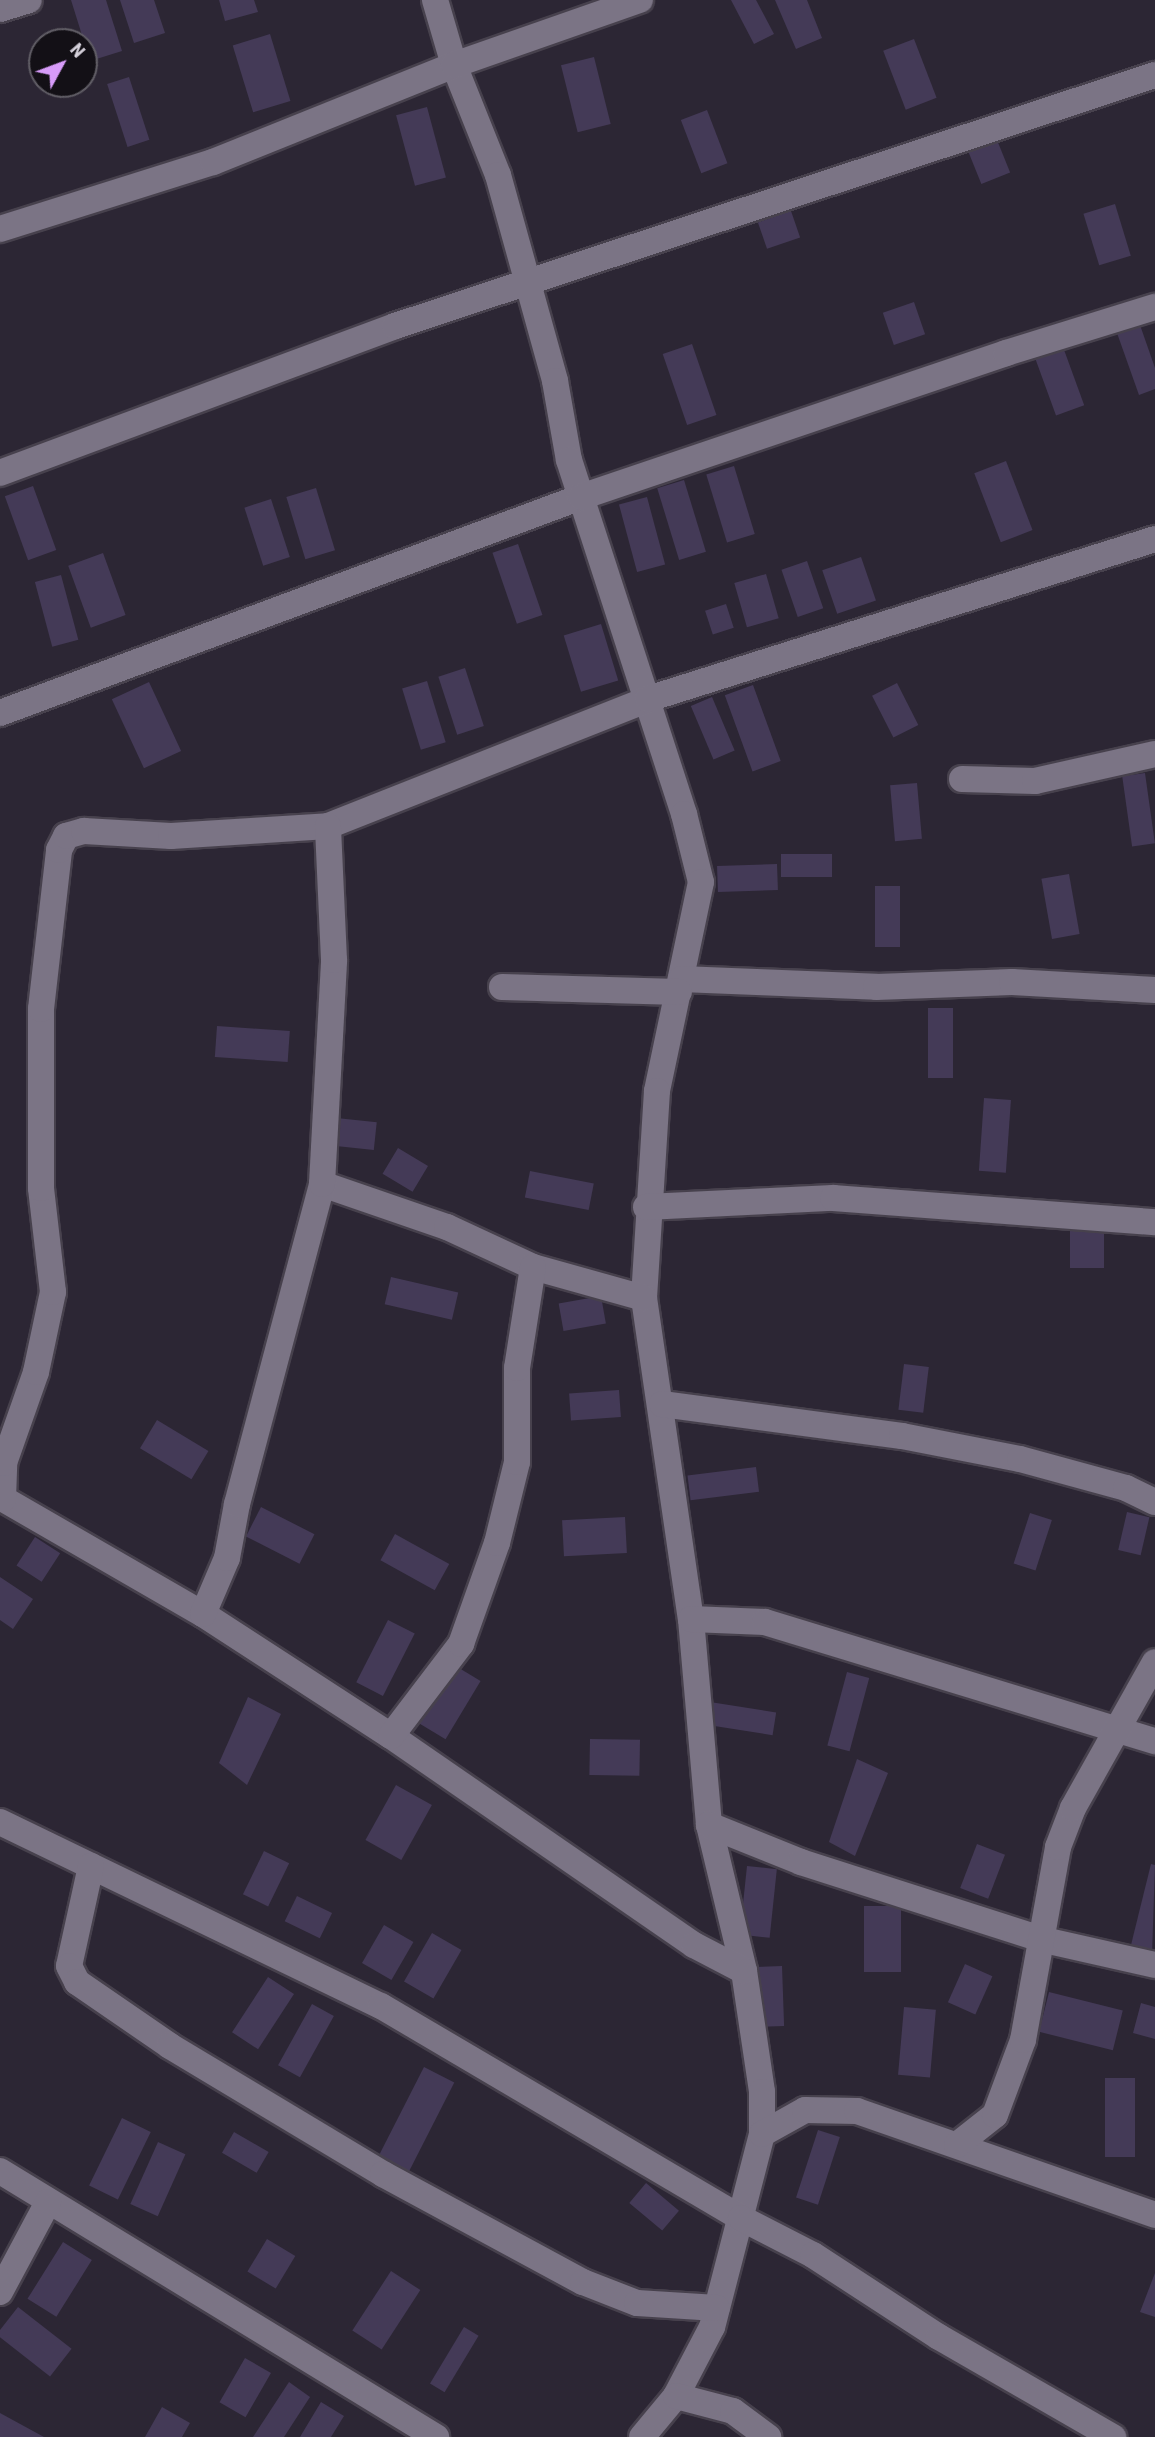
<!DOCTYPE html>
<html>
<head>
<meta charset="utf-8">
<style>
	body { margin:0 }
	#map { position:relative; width:1155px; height:2437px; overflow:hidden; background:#2c2634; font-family:"Roboto Condensed",sans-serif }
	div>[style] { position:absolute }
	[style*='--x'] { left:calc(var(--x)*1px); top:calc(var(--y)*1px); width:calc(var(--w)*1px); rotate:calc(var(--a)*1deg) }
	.building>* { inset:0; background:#443a57; transform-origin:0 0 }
	.roads { filter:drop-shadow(2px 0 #47414d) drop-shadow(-2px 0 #47414d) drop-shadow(0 2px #47414d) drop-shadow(0 -2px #47414d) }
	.minor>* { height:26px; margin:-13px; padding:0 13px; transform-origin:13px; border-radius:13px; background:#7b7485 }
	span { translate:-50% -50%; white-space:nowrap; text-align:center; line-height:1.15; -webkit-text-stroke:5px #131016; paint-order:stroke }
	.north { position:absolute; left:28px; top:28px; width:70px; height:70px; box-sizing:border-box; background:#131016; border:2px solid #615e66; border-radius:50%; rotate:49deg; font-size:19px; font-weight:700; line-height:28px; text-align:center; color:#d7d3dd }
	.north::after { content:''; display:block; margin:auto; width:24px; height:32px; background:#d79bf9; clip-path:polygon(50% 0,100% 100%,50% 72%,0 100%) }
</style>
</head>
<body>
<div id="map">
	<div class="building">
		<i style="clip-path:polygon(71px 0,106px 0,122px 51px,90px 61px)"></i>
		<i style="clip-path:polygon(120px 0,154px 0,165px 33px,134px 43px)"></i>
		<i style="clip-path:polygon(219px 0,254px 0,258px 12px,225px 21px)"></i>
		<i style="clip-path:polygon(731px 0,756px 0,774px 34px,754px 44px)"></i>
		<i style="clip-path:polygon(775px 0,807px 0,822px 38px,796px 49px)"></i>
		<i style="left:270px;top:34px;width:70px;height:39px;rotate:73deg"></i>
		<i style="left:914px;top:39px;width:63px;height:33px;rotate:69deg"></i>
		<i style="left:594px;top:57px;width:69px;height:34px;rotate:76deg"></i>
		<i style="left:129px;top:77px;width:66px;height:23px;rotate:72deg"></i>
		<i style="left:427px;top:107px;width:73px;height:32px;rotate:75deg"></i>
		<i style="left:707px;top:110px;width:57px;height:28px;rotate:69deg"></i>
		<i style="left:997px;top:140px;width:35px;height:31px;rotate:68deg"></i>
		<i style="left:1115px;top:204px;width:54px;height:33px;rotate:73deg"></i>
		<i style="left:791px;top:211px;width:28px;height:35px;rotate:71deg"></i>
		<i style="left:914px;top:302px;width:34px;height:33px;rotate:71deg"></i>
		<i style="clip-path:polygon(1140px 325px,1155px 368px,1155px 389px,1139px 395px,1117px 333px)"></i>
		<i style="left:692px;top:344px;width:75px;height:31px;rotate:71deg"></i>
		<i style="left:1063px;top:347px;width:62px;height:30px;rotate:70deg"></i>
		<i style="left:1006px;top:461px;width:74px;height:34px;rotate:69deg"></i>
		<i style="left:734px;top:466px;width:71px;height:29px;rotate:73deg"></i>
		<i style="left:684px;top:480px;width:75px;height:28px;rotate:73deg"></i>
		<i style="left:33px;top:486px;width:68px;height:30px;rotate:70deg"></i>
		<i style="left:316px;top:488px;width:65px;height:31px;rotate:73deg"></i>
		<i style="left:647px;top:497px;width:70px;height:29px;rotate:75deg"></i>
		<i style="left:271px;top:499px;width:61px;height:28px;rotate:72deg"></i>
		<i style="left:518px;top:544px;width:75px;height:27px;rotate:71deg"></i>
		<i style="left:103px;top:553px;width:66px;height:37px;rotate:70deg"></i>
		<i style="left:861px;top:557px;width:46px;height:41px;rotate:71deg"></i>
		<i style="left:807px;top:561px;width:50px;height:27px;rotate:71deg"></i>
		<i style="left:766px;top:574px;width:46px;height:33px;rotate:74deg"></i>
		<i style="left:61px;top:575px;width:67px;height:27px;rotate:75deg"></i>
		<i style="left:726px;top:604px;width:25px;height:22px;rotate:72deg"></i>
		<i style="left:601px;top:624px;width:59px;height:39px;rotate:73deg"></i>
		<i style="left:465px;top:668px;width:61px;height:28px;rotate:72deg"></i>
		<i style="left:427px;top:681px;width:64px;height:26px;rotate:73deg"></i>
		<i style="left:149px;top:682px;width:76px;height:41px;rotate:65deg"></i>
		<i style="left:897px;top:683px;width:47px;height:28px;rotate:63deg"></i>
		<i style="left:753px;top:685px;width:81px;height:30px;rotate:70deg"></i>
		<i style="left:712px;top:697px;width:58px;height:23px;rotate:67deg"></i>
		<i style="left:1145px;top:773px;width:71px;height:23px;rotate:82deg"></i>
		<i style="left:917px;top:783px;width:56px;height:27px;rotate:85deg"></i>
		<i style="left:781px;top:854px;width:51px;height:23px"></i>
		<i style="left:777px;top:864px;width:26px;height:60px;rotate:88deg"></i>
		<i style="left:1069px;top:874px;width:61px;height:28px;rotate:80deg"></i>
		<i style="left:875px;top:886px;width:25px;height:61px"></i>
		<i style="left:928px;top:1008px;width:25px;height:70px"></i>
		<i style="left:217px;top:1026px;width:73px;height:31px;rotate:4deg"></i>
		<i style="left:984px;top:1098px;width:27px;height:73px;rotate:4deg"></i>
		<i style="left:327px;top:1117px;width:50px;height:28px;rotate:6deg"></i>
		<i style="left:398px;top:1148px;width:35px;height:30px;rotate:31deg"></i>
		<i style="left:530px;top:1171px;width:65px;height:27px;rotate:11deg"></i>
		<i style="left:1104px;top:1228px;width:40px;height:34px;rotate:90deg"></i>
		<i style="left:391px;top:1277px;width:69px;height:28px;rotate:13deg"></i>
		<i style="left:601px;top:1296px;width:28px;height:43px;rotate:80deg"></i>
		<i style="left:904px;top:1364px;width:25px;height:46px;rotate:7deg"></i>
		<i style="left:619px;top:1390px;width:27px;height:50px;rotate:86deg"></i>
		<i style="left:157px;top:1420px;width:60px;height:33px;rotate:31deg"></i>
		<i style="left:756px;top:1467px;width:25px;height:69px;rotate:83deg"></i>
		<i style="left:261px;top:1507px;width:60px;height:33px;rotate:27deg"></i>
		<i style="left:1127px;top:1512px;width:23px;height:39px;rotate:13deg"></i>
		<i style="left:1030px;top:1513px;width:23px;height:53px;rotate:18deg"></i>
		<i style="left:625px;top:1517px;width:36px;height:63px;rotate:87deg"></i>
		<i style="left:395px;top:1534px;width:62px;height:30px;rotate:29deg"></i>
		<i style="left:35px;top:1537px;width:30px;height:34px;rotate:33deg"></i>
		<i style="clip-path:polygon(0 1577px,33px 1599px,13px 1629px,0 1620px)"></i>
		<i style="left:388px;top:1620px;width:30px;height:70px;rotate:27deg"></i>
		<i style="left:454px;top:1665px;width:31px;height:68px;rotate:31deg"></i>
		<i style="left:847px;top:1672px;width:23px;height:76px;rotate:15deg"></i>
		<i style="clip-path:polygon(248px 1697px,281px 1714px,247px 1785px,219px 1763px)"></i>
		<i style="left:710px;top:1702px;width:67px;height:23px;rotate:9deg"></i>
		<i style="left:590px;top:1739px;width:50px;height:36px;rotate:1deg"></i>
		<i style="clip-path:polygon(857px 1759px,888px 1773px,855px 1856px,829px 1842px)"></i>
		<i style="left:396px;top:1785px;width:41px;height:63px;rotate:29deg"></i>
		<i style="left:977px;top:1844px;width:30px;height:47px;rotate:21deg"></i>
		<i style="left:264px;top:1851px;width:28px;height:48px;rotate:26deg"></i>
		<i style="clip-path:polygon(1151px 1864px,1155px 1865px,1152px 1955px,1130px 1949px)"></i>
		<i style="left:747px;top:1866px;width:30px;height:69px;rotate:6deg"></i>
		<i style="left:297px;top:1896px;width:39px;height:28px;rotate:26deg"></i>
		<i style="left:864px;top:1906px;width:37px;height:66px"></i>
		<i style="left:384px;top:1925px;width:34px;height:44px;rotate:30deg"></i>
		<i style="left:432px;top:1933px;width:34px;height:56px;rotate:30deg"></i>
		<i style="left:965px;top:1964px;width:30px;height:42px;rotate:24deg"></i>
		<i style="left:782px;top:1966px;width:60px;height:31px;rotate:88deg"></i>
		<i style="left:268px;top:1977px;width:31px;height:66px;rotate:33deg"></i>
		<i style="left:1049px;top:1992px;width:76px;height:41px;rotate:14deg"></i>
		<i style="clip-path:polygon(1141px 2003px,1155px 2007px,1155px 2039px,1133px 2033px)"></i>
		<i style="left:312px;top:2004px;width:25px;height:70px;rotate:29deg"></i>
		<i style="left:904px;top:2007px;width:32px;height:68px;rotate:5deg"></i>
		<i style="left:424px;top:2067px;width:34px;height:103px;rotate:27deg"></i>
		<i style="left:1105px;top:2078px;width:30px;height:79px"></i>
		<i style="left:122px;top:2118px;width:32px;height:75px;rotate:26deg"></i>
		<i style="left:818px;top:2130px;width:23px;height:71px;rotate:18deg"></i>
		<i style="left:234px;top:2132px;width:40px;height:24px;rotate:30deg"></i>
		<i style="left:158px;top:2142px;width:30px;height:68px;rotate:24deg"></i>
		<i style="left:646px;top:2183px;width:43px;height:26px;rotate:40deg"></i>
		<i style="left:267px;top:2239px;width:33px;height:38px;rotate:31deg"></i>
		<i style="left:63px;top:2242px;width:34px;height:67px;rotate:32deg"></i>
		<i style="left:391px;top:2271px;width:35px;height:71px;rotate:33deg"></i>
		<i style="clip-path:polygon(1155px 2273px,1155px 2317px,1140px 2312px)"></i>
		<i style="left:18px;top:2307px;width:68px;height:35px;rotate:38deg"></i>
		<i style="left:464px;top:2327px;width:17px;height:66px;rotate:31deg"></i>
		<i style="left:245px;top:2358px;width:30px;height:51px;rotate:30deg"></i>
		<i style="clip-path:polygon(289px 2382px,310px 2397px,284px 2437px,253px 2437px)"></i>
		<i style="clip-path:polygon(321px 2402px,344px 2416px,331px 2437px,300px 2437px)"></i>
		<i style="clip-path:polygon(162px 2407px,190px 2423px,182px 2437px,145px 2437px)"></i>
		<i style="clip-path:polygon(0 2413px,44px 2437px,0 2437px)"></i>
	</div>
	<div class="roads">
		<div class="minor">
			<i style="--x:435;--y:0;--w:68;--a:73.7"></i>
			<i style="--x:454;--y:65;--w:118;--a:68.2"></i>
			<i style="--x:498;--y:175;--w:214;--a:74.5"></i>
			<i style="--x:555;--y:381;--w:80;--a:80"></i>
			<i style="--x:569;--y:460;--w:372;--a:72"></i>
			<i style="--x:684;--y:814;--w:70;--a:76"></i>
			<i style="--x:701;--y:882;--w:214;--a:101.9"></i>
			<i style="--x:657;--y:1091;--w:207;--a:93.6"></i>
			<i style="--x:644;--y:1298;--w:324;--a:81.7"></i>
			<i style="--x:691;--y:1619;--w:207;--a:85"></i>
			<i style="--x:709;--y:1825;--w:150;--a:76.5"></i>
			<i style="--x:744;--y:1971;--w:122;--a:81.5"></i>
			<i style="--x:762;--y:2092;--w:42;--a:90"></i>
			<i style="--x:762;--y:2134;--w:199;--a:104.5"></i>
			<i style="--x:712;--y:2327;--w:78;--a:117.6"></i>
			<i style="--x:676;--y:2396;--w:53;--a:129.7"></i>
			<i style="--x:0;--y:9;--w:30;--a:-17"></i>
			<i style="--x:0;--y:229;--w:223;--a:-17.5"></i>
			<i style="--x:213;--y:162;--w:260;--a:-21.9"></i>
			<i style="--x:454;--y:65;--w:197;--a:-19.3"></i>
			<i style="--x:0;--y:473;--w:421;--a:-20.4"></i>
			<i style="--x:395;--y:326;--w:800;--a:-18.28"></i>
			<i style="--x:0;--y:713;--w:620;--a:-20.39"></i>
			<i style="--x:581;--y:497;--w:449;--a:-18.7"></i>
			<i style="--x:1006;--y:353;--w:156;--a:-17.2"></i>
			<i style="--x:962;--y:779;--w:73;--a:1.6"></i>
			<i style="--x:1035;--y:781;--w:123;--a:-12.7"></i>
			<i style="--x:681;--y:979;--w:195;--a:2.3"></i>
			<i style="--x:876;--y:987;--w:136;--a:-2.1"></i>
			<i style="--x:1012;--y:982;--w:143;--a:3.2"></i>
			<i style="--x:502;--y:987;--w:177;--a:1.6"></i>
			<i style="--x:322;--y:1184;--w:132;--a:19"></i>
			<i style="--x:447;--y:1227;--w:95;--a:24.9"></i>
			<i style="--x:533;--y:1267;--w:115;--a:15.6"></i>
			<i style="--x:646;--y:1207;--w:187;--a:-2.8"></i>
			<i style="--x:833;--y:1198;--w:323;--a:4.3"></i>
			<i style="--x:662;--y:1404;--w:242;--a:7.6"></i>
			<i style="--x:902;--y:1436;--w:120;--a:11"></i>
			<i style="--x:1020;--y:1459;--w:110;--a:15.3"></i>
			<i style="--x:1126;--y:1488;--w:32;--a:26"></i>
			<i style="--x:0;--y:1497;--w:234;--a:30"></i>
			<i style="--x:203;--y:1614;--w:224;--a:33"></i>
			<i style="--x:391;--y:1736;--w:368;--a:34.6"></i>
			<i style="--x:694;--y:1945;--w:56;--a:27.5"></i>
			<i style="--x:3;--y:1499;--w:36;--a:-88"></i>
			<i style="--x:4;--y:1463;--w:96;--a:-70.6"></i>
			<i style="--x:36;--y:1372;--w:82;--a:-78"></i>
			<i style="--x:53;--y:1292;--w:105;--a:-96.6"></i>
			<i style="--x:41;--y:1188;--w:179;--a:-90"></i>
			<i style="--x:41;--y:1009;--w:160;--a:-83.5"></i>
			<i style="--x:59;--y:850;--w:16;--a:-63"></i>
			<i style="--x:66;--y:836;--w:19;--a:-16"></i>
			<i style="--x:84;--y:831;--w:87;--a:3.3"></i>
			<i style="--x:171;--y:836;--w:157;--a:-3.6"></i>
			<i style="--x:328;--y:826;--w:344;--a:-21.6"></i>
			<i style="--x:648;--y:699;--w:532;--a:-17.51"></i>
			<i style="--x:203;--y:1614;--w:61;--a:-66.8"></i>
			<i style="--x:227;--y:1558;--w:55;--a:-79.5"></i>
			<i style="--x:237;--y:1504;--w:331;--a:-75.1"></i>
			<i style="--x:322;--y:1184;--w:224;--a:-86.9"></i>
			<i style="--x:334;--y:960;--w:134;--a:-92.6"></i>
			<i style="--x:691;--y:1619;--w:74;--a:2.3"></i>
			<i style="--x:765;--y:1622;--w:408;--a:17"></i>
			<i style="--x:391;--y:1736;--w:116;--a:-52.7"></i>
			<i style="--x:461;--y:1644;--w:107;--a:-70.4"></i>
			<i style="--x:497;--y:1543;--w:83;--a:-76.1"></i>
			<i style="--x:517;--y:1462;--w:94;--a:-90"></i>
			<i style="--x:517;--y:1368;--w:102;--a:-81"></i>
			<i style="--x:0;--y:1822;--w:423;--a:25.8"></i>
			<i style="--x:381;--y:2006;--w:418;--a:30.5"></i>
			<i style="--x:741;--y:2218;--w:81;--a:27.2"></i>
			<i style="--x:813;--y:2255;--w:150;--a:33.1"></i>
			<i style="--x:939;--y:2337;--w:201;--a:29.9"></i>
			<i style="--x:709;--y:1825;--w:99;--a:21.9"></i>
			<i style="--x:801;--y:1862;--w:255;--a:17.8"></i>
			<i style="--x:1044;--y:1940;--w:114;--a:12.7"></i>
			<i style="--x:91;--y:1866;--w:102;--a:102.4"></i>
			<i style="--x:69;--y:1966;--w:18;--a:63"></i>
			<i style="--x:77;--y:1982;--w:113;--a:34.5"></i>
			<i style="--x:170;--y:2046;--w:249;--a:31"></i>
			<i style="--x:383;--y:2174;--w:227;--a:28.4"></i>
			<i style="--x:583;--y:2282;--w:58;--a:21.3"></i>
			<i style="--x:637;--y:2303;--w:80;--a:3.6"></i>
			<i style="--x:762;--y:2134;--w:49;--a:-29.2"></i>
			<i style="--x:805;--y:2110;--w:52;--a:1.1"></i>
			<i style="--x:857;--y:2111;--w:316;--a:19.2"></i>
			<i style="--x:957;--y:2145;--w:48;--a:-38.3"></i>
			<i style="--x:995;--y:2115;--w:80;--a:-69.5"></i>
			<i style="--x:1023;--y:2040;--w:196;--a:-79.7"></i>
			<i style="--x:1058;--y:1847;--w:42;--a:-69"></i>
			<i style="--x:1073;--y:1808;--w:167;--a:-60.7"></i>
			<i style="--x:0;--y:2171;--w:511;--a:31.39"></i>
			<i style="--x:0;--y:2292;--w:102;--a:-61.9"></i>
			<i style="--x:676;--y:2396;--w:59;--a:14.7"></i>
			<i style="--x:733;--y:2411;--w:44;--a:36.6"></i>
		</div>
	</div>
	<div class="north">N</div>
</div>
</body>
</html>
